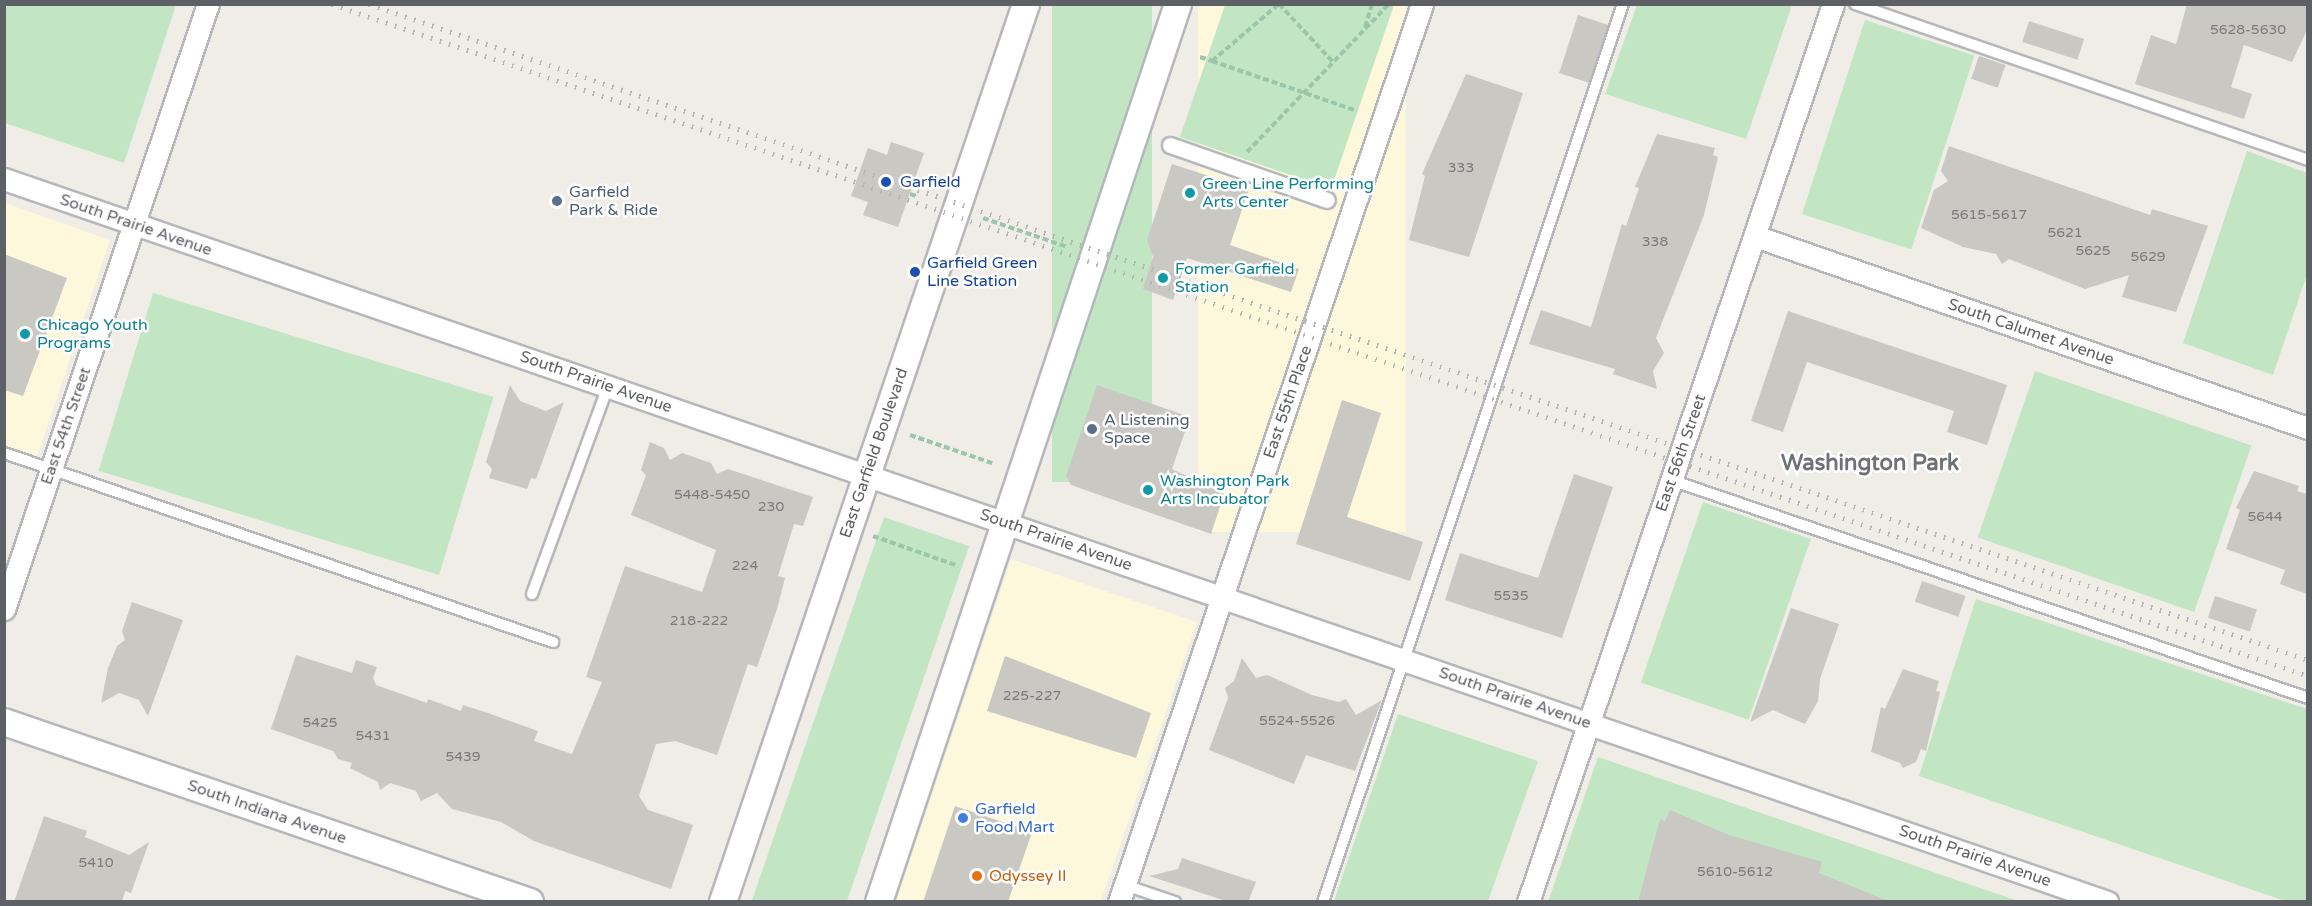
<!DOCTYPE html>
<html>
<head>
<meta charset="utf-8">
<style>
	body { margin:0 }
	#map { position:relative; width:2312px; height:906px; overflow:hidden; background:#efede5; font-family:"Varela Round",sans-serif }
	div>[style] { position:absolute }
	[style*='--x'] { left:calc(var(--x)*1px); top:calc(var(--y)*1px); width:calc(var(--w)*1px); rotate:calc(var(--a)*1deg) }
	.commercial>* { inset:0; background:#fdf7dc; transform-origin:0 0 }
	.green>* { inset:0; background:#c2e6c4; transform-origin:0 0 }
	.building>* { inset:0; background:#cac8c2; transform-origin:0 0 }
	.path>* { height:4px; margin-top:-2px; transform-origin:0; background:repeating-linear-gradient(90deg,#9bc6aa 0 6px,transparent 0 9px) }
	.roads { filter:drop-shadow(2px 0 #b5b7bb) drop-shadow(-2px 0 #b5b7bb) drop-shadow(0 2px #b5b7bb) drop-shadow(0 -2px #b5b7bb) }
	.service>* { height:10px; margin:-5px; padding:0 5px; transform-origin:5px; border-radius:5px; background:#fff }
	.pedestrian>* { height:15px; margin:-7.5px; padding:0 7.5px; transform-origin:7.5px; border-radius:7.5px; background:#fff }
	.minor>* { height:21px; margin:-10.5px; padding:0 10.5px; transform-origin:10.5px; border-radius:10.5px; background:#fff }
	.tertiary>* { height:26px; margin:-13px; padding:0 13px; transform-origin:13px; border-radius:13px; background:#fff }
	.rail>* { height:4.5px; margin-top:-2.25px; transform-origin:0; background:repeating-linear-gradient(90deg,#b5b6b6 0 1.5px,transparent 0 9.5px) }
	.dots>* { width:16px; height:16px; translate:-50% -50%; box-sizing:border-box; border:3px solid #fff; border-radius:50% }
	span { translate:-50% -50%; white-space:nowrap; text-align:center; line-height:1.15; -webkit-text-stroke:5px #fff; paint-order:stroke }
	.number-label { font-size:14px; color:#787a7c }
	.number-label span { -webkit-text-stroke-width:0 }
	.transit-label { font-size:16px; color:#164399 }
	.left { translate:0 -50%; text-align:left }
	.culture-label { font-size:16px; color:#0d838f }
	.service-label { font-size:16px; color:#4e5e75 }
	.street-label { font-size:16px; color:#5d6065 }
	.shop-label { font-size:16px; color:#366cbe }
	.food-label { font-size:16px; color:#c56008 }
	.district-label { font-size:22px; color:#6e7277; font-weight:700 }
	.frame { position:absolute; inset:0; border:6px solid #5d6065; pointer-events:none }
</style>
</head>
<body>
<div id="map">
	<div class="commercial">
		<i style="left:1198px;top:5px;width:208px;height:527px"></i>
		<i style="clip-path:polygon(5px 203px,110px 240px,35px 463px,5px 453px)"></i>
		<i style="clip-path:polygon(1011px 559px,1197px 622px,1101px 901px,896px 902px)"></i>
	</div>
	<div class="green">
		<i style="clip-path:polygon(5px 4px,176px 5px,124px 163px,5px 123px)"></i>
		<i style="left:1052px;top:5px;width:100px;height:477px"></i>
		<i style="clip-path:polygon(1225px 5px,1394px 5px,1331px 189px,1180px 137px)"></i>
		<i style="clip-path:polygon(1637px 5px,1792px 5px,1746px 139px,1605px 94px)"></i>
		<i style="left:1865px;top:20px;width:115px;height:204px;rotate:18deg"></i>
		<i style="clip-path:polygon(2247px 151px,2307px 173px,2307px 274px,2273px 375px,2183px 343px)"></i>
		<i style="left:153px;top:293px;width:356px;height:186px;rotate:17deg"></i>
		<i style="left:2035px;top:371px;width:229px;height:176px;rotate:19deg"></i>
		<i style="left:1703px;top:502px;width:114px;height:191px;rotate:19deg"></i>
		<i style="left:884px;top:517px;width:90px;height:406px;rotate:19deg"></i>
		<i style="clip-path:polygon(1976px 599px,2307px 709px,2307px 901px,2285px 901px,1919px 776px)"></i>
		<i style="clip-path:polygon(1398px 714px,1538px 761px,1488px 901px,1334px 901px)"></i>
		<i style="clip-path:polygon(1598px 757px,2018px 901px,1548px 902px)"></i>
	</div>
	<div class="building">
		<i style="clip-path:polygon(2187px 4px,2307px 4px,2307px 30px,2292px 62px,2244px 45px,2231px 87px,2252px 94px,2244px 119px,2135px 84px,2151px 35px,2176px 44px)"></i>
		<i style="left:1578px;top:15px;width:32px;height:61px;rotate:18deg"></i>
		<i style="left:2029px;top:21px;width:58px;height:22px;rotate:18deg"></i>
		<i style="left:1979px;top:56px;width:28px;height:24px;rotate:19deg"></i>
		<i style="clip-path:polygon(1466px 74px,1523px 93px,1469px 257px,1409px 240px,1425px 176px,1422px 174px)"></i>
		<i style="clip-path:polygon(1657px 134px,1715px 148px,1713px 155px,1718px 157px,1704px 215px,1656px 338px,1664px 353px,1653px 371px,1657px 389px,1613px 374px,1615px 369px,1529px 344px,1541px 310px,1591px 327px,1622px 224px,1626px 226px,1639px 188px,1635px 187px)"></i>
		<i style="clip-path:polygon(891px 142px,924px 153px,898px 227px,863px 215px,868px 202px,851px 196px,868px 148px,887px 155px)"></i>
		<i style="clip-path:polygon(1949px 146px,2150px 215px,2152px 209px,2208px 226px,2176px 312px,2122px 297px,2129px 275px,2085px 289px,2009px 259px,2002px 264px,1996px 254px,1963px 247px,1921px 228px,1934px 190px,1948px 181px,1941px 171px)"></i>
		<i style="clip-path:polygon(1172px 164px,1249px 189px,1230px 245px,1299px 269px,1291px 292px,1187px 258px,1173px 300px,1143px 289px,1153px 257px,1147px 240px)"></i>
		<i style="clip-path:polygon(4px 254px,67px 278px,23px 396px,4px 390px)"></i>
		<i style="clip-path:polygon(1788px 311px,2007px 385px,1987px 445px,1947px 432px,1954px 411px,1807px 362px,1783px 432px,1751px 421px)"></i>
		<i style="clip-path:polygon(510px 385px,520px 401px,546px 411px,564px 402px,536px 479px,531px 478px,527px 489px,489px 478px,492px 469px,486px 462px)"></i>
		<i style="clip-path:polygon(1097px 385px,1190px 417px,1172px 469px,1224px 494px,1211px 534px,1071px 485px,1066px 476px)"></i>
		<i style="clip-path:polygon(1342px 400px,1381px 413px,1347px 517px,1423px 542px,1410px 581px,1296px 544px)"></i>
		<i style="clip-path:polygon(650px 442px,664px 448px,670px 460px,682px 453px,711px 463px,717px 474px,728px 469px,813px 497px,803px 526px,794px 524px,778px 576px,785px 578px,777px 609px,757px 667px,748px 664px,717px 755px,675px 741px,656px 744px,639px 796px,648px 810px,693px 825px,671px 889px,534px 841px,501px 822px,452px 809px,437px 793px,421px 801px,416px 791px,390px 783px,380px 790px,378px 782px,350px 768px,352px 763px,338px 759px,333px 751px,271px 729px,296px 655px,352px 673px,356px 660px,377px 667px,373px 678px,376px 685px,427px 703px,428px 699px,461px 711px,463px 705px,488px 713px,538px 731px,534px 741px,572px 754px,602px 682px,586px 677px,625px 566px,702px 592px,716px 550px,631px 515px,646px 475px,641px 470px)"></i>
		<i style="clip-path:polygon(2254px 471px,2299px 486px,2297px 491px,2307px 494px,2307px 594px,2280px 584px,2285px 570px,2226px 549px,2240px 510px,2236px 508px)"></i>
		<i style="clip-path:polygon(1574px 474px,1613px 487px,1562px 638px,1445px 600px,1460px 553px,1538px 578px)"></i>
		<i style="left:1922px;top:581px;width:46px;height:22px;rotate:19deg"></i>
		<i style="left:2215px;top:596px;width:44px;height:23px;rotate:18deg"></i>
		<i style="clip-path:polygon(132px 602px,183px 620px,148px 716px,139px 700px,119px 693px,101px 703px,108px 668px,117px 646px,125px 640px,122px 631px)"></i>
		<i style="clip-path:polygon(1791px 608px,1839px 624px,1820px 679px,1818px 701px,1805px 724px,1773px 710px,1750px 722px)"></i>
		<i style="clip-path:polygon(1005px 656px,1151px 713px,1136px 758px,987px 711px)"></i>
		<i style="clip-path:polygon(1242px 658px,1256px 678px,1267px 675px,1312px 695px,1339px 702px,1346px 699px,1356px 715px,1382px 700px,1355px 771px,1306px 755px,1294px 784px,1209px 750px,1228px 698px,1225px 688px,1234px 681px)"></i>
		<i style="clip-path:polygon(1903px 669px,1939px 681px,1936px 691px,1940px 692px,1926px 751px,1921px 749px,1916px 762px,1903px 768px,1900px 763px,1871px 752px,1881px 707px,1885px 709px)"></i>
		<i style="clip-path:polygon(955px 806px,1032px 832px,1008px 902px,923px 902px)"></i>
		<i style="clip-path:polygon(1670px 810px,1729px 835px,1822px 862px,1819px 873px,1891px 902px,1638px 902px,1660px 819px,1665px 821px)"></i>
		<i style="clip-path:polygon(44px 816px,87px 831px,85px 837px,129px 855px,149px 842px,131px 893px,125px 891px,122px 902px,14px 902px)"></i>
		<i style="clip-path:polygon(1182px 858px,1256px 882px,1248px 902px,1229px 902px,1149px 876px,1178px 869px)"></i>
	</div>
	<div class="path">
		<i style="--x:1279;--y:4;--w:79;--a:47"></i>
		<i style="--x:1365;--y:27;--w:24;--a:-73"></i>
		<i style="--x:1200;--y:57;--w:13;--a:18"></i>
		<i style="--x:1212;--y:61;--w:88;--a:-40.4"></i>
		<i style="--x:1212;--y:61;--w:153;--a:19"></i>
		<i style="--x:1247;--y:152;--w:205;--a:-46.2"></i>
		<i style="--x:910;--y:194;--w:9;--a:18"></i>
		<i style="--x:983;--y:218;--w:89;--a:19"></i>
		<i style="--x:910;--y:435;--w:87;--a:18.9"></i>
		<i style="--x:873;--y:536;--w:90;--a:19.4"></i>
	</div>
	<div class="roads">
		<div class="service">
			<i style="--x:1855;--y:4;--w:479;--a:19"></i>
			<i style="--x:4;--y:453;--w:581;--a:19"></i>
			<i style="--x:1671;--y:480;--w:673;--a:18.89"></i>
			<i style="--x:532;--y:594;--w:221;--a:-69.9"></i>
			<i style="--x:1125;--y:885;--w:53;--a:18.8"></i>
			<i style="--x:1323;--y:902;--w:947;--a:-71.53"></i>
		</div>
		<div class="pedestrian">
			<i style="--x:1170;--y:145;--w:166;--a:19.3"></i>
		</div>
		<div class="minor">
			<i style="--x:4;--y:179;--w:2224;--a:18.97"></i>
			<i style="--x:1755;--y:236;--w:585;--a:19.15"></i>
			<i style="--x:4;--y:609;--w:638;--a:-71.37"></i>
			<i style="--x:1119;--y:902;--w:948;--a:-71.35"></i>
			<i style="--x:1528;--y:902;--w:948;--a:-71.24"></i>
		</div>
		<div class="tertiary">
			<i style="--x:4;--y:722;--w:556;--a:18.89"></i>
			<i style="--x:723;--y:902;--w:948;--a:-71.35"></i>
			<i style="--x:879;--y:902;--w:946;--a:-71.58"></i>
		</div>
	</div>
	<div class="rail">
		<i style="--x:332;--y:4;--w:2087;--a:18.78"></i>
		<i style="--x:369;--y:4;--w:2047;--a:18.69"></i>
	</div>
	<div class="dots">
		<i style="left:886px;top:182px;background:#1a4fb4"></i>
		<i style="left:1190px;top:193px;background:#0f9aa8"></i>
		<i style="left:557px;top:201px;background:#5c6f8a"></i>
		<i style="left:915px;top:272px;background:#1a4fb4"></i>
		<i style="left:1163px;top:278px;background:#0f9aa8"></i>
		<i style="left:25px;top:334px;background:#0f9aa8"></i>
		<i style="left:1092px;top:429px;background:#5c6f8a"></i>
		<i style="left:1148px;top:490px;background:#0f9aa8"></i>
		<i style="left:963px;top:818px;background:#3f7fe0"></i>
		<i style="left:977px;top:876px;background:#e8710a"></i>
	</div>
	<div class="number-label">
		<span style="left:2248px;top:30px">5628-5630</span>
		<span style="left:1461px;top:168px">333</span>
		<span style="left:1989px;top:215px">5615-5617</span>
		<span style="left:2065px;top:233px">5621</span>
		<span style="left:1655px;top:242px">338</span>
		<span style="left:2093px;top:251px">5625</span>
		<span style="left:2148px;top:257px">5629</span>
		<span style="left:712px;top:495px">5448-5450</span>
		<span style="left:771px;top:507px">230</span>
		<span style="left:2265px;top:517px">5644</span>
		<span style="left:745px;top:566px">224</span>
		<span style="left:1511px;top:596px">5535</span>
		<span style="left:699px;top:621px">218-222</span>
		<span style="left:1032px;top:696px">225-227</span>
		<span style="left:1297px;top:721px">5524-5526</span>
		<span style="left:320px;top:723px">5425</span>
		<span style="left:373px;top:736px">5431</span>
		<span style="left:463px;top:757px">5439</span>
		<span style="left:96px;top:863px">5410</span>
		<span style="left:1735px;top:872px">5610-5612</span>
	</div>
	<div class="transit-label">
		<span class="left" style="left:900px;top:182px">Garfield</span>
		<span class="left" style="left:927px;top:272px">Garfield Green<br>Line Station</span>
	</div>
	<div class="culture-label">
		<span class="left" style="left:1202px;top:193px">Green Line Performing<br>Arts Center</span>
		<span class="left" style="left:1175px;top:278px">Former Garfield<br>Station</span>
		<span class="left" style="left:37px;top:334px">Chicago Youth<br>Programs</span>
		<span class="left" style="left:1160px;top:490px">Washington Park<br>Arts Incubator</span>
	</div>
	<div class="service-label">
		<span class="left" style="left:569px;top:201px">Garfield<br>Park &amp; Ride</span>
		<span class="left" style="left:1104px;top:429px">A Listening<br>Space</span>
	</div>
	<div class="street-label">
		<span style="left:136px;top:225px;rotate:19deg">South Prairie Avenue</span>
		<span style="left:2031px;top:332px;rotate:19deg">South Calumet Avenue</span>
		<span style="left:596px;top:382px;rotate:19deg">South Prairie Avenue</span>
		<span style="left:1288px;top:402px;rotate:-71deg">East 55th Place</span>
		<span style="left:66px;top:426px;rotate:-71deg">East 54th Street</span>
		<span style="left:874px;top:453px;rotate:-71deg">East Garfield Boulevard</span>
		<span style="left:1681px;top:453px;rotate:-71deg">East 56th Street</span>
		<span style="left:1056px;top:540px;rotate:19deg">South Prairie Avenue</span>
		<span style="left:1515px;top:698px;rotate:19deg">South Prairie Avenue</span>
		<span style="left:267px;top:812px;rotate:19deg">South Indiana Avenue</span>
		<span style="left:1975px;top:856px;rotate:19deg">South Prairie Avenue</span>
	</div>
	<div class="shop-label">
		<span class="left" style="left:975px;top:818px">Garfield<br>Food Mart</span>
	</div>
	<div class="food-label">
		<span class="left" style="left:989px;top:876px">Odyssey II</span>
	</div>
	<div class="district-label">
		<span style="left:1870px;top:464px">Washington Park</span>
	</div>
	<div class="frame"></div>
</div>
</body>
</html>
